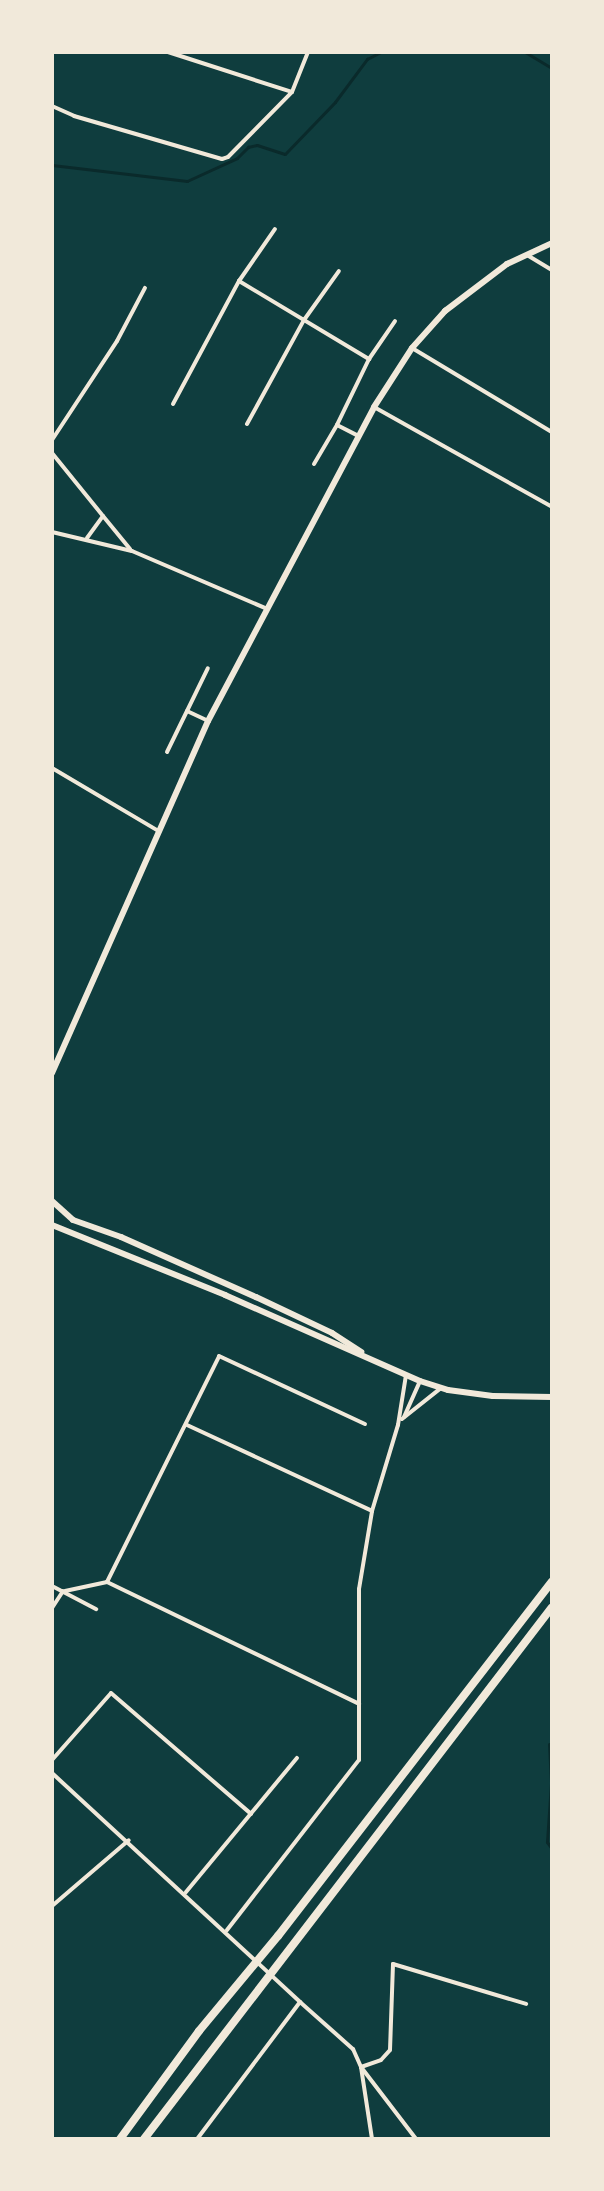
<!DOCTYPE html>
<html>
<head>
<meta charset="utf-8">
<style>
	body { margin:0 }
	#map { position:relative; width:604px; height:2191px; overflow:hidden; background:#0f3d3e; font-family:Helvetica,sans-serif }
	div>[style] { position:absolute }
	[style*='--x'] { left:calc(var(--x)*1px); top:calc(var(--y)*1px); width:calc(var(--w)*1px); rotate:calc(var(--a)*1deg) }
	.stream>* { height:3px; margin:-1.5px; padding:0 1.5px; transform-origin:1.5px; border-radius:1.5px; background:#0a2a2b }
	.minor>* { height:4px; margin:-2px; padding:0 2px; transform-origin:2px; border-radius:2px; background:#f1e9da }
	.secondary>* { height:6px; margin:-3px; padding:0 3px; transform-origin:3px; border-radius:3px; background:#f1e9da }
	.primary>* { height:6px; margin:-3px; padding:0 3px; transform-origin:3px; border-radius:3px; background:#f1e9da }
	.motorway>* { height:8px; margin:-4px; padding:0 4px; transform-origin:4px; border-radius:4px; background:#f1e9da }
	span { translate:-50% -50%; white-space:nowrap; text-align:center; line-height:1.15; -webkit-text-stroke:8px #f1e9da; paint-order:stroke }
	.frame { position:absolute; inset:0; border:54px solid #f1e9da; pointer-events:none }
</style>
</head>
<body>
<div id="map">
	<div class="stream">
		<i style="--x:525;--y:52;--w:31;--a:31"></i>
		<i style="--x:52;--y:165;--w:136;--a:6.8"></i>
		<i style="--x:187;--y:181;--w:55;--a:-24.7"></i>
		<i style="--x:237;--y:158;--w:16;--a:-45"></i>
		<i style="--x:248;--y:147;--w:9;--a:-13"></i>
		<i style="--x:257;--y:145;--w:29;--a:18"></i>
		<i style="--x:285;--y:154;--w:72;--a:-46.1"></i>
		<i style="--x:335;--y:102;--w:54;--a:-53.3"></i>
		<i style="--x:367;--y:59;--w:16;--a:-27"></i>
		<i style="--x:549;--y:1744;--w:39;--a:87"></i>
		<i style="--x:551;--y:1783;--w:59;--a:93.9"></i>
		<i style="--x:547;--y:1842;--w:9;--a:54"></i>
	</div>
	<div class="minor">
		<i style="--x:168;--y:52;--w:130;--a:17.9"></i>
		<i style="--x:52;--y:106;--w:24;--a:24"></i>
		<i style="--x:74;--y:116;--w:154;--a:16.2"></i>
		<i style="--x:222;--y:159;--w:6;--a:-18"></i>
		<i style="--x:228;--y:157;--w:91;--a:-45.4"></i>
		<i style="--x:292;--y:92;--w:43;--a:-68.2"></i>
		<i style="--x:527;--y:255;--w:29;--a:31"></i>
		<i style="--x:239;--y:281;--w:63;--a:-55.3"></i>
		<i style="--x:412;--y:348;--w:163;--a:31"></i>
		<i style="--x:369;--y:359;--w:46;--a:-55.6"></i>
		<i style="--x:173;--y:404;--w:140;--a:-61.8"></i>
		<i style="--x:239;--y:281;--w:152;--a:31"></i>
		<i style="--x:369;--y:359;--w:73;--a:115.9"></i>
		<i style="--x:337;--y:425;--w:25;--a:27"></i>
		<i style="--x:374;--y:407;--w:204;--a:29.3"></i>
		<i style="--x:247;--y:424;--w:119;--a:-61.3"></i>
		<i style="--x:304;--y:320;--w:60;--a:-54.5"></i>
		<i style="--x:52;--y:440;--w:118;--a:-56.7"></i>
		<i style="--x:117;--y:341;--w:60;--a:-62.2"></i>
		<i style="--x:52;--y:453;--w:81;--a:51"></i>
		<i style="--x:314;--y:464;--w:45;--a:-59.5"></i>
		<i style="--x:52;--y:532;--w:82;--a:13.4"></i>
		<i style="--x:132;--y:551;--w:147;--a:23.2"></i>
		<i style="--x:87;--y:538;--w:27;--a:-54"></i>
		<i style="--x:103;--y:516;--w:43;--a:50.7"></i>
		<i style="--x:187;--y:711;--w:23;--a:25"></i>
		<i style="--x:167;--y:752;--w:93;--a:-64"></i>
		<i style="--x:52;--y:768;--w:122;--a:30.6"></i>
		<i style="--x:404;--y:1417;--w:39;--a:-66"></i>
		<i style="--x:402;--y:1419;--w:50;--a:-38.5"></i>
		<i style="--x:187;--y:1425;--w:204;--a:24.9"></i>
		<i style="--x:107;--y:1582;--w:252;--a:-63.6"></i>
		<i style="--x:219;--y:1356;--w:161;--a:25"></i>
		<i style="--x:107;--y:1582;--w:280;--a:25.8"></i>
		<i style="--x:52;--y:1586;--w:50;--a:27.6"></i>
		<i style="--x:65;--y:1591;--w:43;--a:-12.1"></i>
		<i style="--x:52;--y:1608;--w:20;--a:-57"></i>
		<i style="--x:52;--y:1760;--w:89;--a:-48.6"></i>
		<i style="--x:111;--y:1693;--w:185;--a:40.8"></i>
		<i style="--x:52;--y:1773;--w:338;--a:42.7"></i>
		<i style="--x:300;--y:2002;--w:171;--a:126.9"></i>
		<i style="--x:186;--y:1892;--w:174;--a:-50.4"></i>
		<i style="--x:52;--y:1906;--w:101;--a:-40.6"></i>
		<i style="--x:227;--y:1930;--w:215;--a:-52.2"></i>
		<i style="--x:359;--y:1760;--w:171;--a:-90"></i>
		<i style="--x:359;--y:1589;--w:79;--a:-80.5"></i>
		<i style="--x:372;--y:1511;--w:90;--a:-73.2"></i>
		<i style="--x:398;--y:1425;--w:51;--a:-80.9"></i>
		<i style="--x:300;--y:2002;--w:71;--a:41.6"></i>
		<i style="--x:353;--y:2049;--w:20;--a:66"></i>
		<i style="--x:361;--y:2067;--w:91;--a:52.6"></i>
		<i style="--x:361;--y:2067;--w:21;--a:-19"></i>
		<i style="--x:381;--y:2060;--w:13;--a:-48"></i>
		<i style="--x:390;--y:2050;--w:86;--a:-88"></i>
		<i style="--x:393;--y:1964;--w:139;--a:16.7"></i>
		<i style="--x:361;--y:2067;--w:73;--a:81.3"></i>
	</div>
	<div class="secondary">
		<i style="--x:52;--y:1201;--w:28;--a:42"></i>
		<i style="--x:73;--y:1220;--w:51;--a:19.5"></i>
		<i style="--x:121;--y:1237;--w:148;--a:24"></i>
		<i style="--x:256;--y:1297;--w:84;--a:25.3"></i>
		<i style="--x:332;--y:1333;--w:35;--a:33"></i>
		<i style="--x:52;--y:1225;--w:187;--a:22"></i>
		<i style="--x:225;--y:1295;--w:213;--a:23.8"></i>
		<i style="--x:420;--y:1381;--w:29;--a:18"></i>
		<i style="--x:448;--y:1390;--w:45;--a:7.6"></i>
		<i style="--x:493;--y:1396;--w:59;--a:1"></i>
	</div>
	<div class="primary">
		<i style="--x:52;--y:1073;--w:385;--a:-66.1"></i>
		<i style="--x:208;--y:721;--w:355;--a:-62.1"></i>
		<i style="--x:374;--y:407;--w:70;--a:-57.2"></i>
		<i style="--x:412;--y:348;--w:50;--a:-48.3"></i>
		<i style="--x:445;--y:311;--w:78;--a:-37.2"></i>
		<i style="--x:507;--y:264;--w:50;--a:-25"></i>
	</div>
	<div class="motorway">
		<i style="--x:120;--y:2139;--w:134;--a:-53.8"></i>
		<i style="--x:199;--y:2031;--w:124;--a:-50.3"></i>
		<i style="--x:278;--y:1936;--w:448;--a:-52.3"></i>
		<i style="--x:144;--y:2139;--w:670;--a:-52.51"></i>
	</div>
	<div class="frame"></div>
</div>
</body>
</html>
